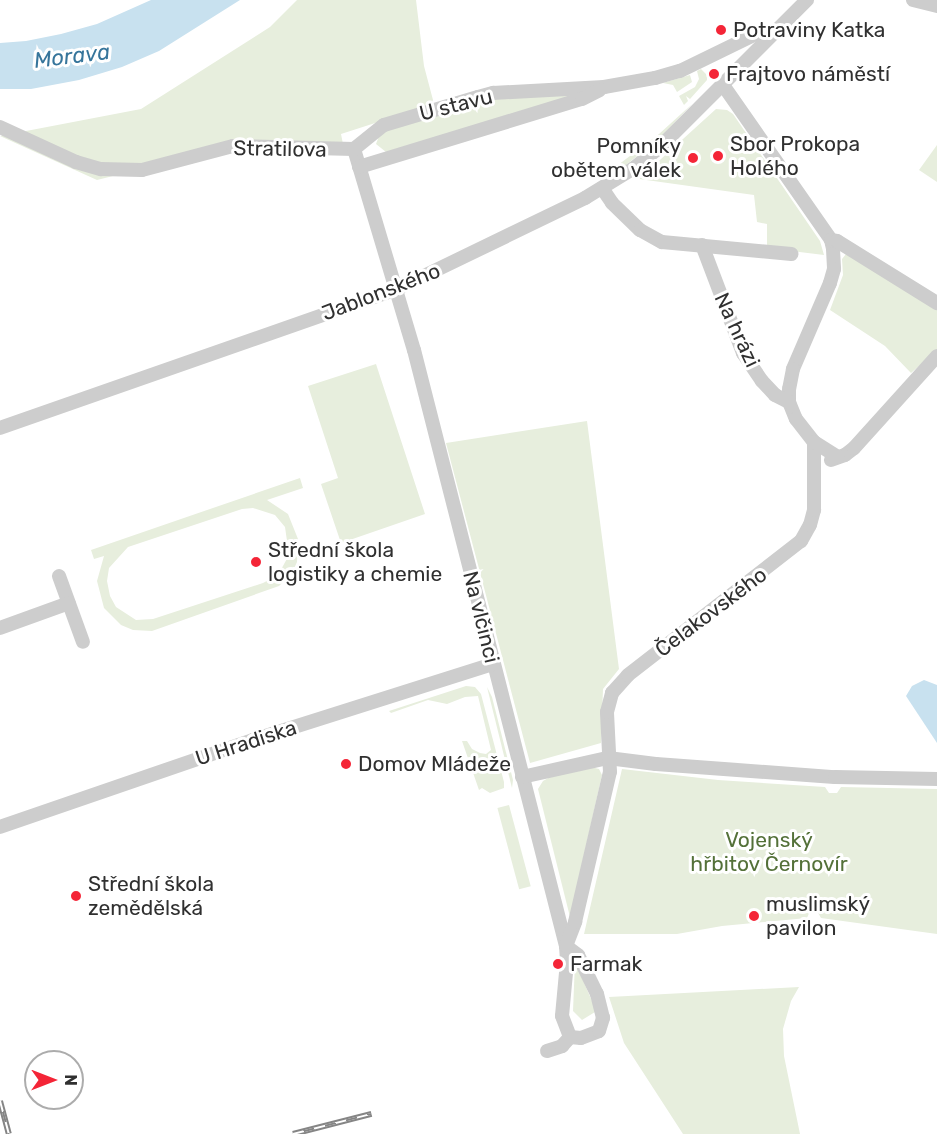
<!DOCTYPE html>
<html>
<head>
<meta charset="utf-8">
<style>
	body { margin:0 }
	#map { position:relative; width:937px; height:1134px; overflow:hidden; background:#fff; font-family:Rubik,sans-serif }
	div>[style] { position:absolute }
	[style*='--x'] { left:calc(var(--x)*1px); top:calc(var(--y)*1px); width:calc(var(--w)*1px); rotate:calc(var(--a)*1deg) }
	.green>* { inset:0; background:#e7eedd; transform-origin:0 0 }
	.water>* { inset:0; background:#c8e1ef }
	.minor>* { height:14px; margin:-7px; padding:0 7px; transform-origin:7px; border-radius:7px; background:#cdcdcd }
	.rail>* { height:6px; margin-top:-3px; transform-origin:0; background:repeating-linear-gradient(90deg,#fff 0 11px,#858585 0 22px); box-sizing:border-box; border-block:2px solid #858585 }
	.dots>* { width:16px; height:16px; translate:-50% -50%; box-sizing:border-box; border:3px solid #fff; border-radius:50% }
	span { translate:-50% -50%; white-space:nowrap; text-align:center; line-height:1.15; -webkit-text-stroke:6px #fff; paint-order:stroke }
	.poi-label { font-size:21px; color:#303030 }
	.left { translate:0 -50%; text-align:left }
	.right { translate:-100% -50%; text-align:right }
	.street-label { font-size:21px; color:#303030 }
	.park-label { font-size:21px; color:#547139 }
	.water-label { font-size:22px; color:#36759b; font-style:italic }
	.north { position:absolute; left:24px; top:1050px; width:60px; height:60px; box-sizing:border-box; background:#fff; border:2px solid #acacac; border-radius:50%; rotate:90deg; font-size:16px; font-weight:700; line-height:24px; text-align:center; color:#303030 }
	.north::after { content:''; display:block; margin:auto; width:21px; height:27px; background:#f42537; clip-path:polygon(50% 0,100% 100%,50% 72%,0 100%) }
</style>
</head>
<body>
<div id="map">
	<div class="green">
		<i style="clip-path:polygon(297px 0,416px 0,424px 66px,433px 100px,431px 105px,341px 134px,343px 144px,229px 147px,97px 180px,0 136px,141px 109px,270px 27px)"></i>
		<i style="clip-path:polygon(701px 69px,707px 75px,707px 80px,690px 99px,686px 96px,688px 101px,684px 105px,679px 96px,695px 87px,699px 79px,697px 71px)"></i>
		<i style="clip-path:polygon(690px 75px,692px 82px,677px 92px,673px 85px,663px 83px)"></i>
		<i style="clip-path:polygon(570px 94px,570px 97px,386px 152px,376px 144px,381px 131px,489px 98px)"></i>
		<i style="clip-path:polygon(692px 104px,660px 138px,617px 172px,618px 165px,659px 134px)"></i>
		<i style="clip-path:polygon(716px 109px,727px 110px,733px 114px,820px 241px,824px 255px,767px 248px,767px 224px,757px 222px,754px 195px,639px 179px)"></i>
		<i style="clip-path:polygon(937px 145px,937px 182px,919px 170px)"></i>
		<i style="clip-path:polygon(846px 254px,851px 254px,937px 310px,937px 350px,911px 373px,885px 346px,830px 310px,843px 275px,842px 259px)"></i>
		<i style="clip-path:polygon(376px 364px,425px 514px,341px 543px,321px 484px,338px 478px,308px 386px)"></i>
		<i style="clip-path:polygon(587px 421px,619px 669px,603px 689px,601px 743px,530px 763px,446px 443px)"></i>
		<i style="clip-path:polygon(evenodd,300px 478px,303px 488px,267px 500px,288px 514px,298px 539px,297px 562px,292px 573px,279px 586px,152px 631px,133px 630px,121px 625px,104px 608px,97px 581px,104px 556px,94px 559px,91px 550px,300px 478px,253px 508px,275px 515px,285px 527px,289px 555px,278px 575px,263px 583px,153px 619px,136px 620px,116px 607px,110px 596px,107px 581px,109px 568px,128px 547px,242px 509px,253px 508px)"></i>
		<i style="clip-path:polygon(466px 686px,475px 687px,481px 694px,504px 782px,504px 788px,490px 793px,482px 788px,479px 790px,462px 741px,467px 741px,472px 749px,480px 753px,486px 754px,491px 750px,478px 696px,465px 697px,447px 704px,428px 700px,391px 713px,389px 711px)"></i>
		<i style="clip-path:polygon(487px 687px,492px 697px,513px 780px,512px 788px)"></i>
		<i style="clip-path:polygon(591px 767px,599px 769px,602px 775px,570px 917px,538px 789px,543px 781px,550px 777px)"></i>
		<i style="clip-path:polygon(622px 769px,718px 780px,825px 787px,829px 793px,837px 793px,841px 787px,937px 789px,937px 934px,821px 918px,817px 911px,810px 911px,807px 918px,722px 926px,677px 934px,584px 934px)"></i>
		<i style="left:509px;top:805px;width:84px;height:12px;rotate:75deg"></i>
		<i style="clip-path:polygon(575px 962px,595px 1008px,595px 1012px,582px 1020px,573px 1011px)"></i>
		<i style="clip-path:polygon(799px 987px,791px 1001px,783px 1029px,784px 1056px,800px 1134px,683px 1134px,624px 1043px,609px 997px)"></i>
	</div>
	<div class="water">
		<i style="clip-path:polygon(151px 0,240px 0,159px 51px,122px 67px,79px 80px,31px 89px,0 89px,0 43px,26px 41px,61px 34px,97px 24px)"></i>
		<i style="clip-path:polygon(924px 680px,937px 685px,937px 743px,906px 696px,912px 686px)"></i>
	</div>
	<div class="minor">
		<i style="--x:913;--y:0;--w:25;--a:14"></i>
		<i style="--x:723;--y:85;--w:189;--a:55.1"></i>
		<i style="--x:831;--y:240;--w:9;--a:77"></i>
		<i style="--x:833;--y:249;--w:20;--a:87"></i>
		<i style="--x:834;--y:269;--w:15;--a:106"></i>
		<i style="--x:830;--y:283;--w:94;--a:113.3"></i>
		<i style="--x:793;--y:369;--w:20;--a:101"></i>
		<i style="--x:789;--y:389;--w:13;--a:90"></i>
		<i style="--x:789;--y:402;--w:18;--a:68"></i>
		<i style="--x:796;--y:419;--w:29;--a:52"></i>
		<i style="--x:0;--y:127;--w:84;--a:24.7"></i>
		<i style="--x:76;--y:162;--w:26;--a:16"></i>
		<i style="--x:101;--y:169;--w:41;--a:1.4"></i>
		<i style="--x:142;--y:170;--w:94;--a:-14.8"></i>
		<i style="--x:233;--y:146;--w:121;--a:1.4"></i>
		<i style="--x:354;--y:149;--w:210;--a:73.4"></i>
		<i style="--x:414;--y:350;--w:615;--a:75.69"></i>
		<i style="--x:566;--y:946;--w:16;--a:86"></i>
		<i style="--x:567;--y:962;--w:54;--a:95.3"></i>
		<i style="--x:562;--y:1016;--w:22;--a:69"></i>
		<i style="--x:570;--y:1037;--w:11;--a:5"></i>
		<i style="--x:581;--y:1038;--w:19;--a:-21"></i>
		<i style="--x:599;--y:1031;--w:14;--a:-73"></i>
		<i style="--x:603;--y:1018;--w:25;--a:-104"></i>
		<i style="--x:597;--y:994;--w:43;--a:-116"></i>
		<i style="--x:578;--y:955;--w:15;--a:-143"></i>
		<i style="--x:354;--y:149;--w:38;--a:-39"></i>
		<i style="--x:384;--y:125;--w:98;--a:-16.6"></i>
		<i style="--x:478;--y:97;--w:16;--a:-15"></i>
		<i style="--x:493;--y:93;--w:111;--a:-3.1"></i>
		<i style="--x:604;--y:87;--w:52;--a:-10"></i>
		<i style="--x:655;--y:78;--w:26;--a:-16"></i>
		<i style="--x:680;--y:71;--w:85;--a:-26"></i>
		<i style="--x:756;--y:34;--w:21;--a:-5"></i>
		<i style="--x:359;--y:167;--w:233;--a:-17"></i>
		<i style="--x:582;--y:99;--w:20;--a:-27"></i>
		<i style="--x:602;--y:188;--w:18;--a:56"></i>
		<i style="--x:612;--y:203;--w:39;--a:44"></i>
		<i style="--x:640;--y:230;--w:25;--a:29"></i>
		<i style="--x:662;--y:242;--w:130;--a:5.3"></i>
		<i style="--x:831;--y:240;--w:6;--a:9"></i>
		<i style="--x:837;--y:241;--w:118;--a:31.8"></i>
		<i style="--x:702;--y:245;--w:116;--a:69.2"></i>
		<i style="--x:743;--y:353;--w:34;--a:56"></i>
		<i style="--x:762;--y:381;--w:19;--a:47"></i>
		<i style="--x:775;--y:395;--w:16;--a:27"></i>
		<i style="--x:0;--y:428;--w:421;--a:-19.3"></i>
		<i style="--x:397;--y:289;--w:209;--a:-25.8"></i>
		<i style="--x:585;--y:198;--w:57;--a:-31.5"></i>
		<i style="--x:634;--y:168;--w:33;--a:-39"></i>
		<i style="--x:660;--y:147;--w:208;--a:-45"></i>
		<i style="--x:831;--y:460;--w:15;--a:-20"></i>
		<i style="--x:845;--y:455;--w:11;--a:-38"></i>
		<i style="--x:854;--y:448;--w:124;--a:-47.9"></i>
		<i style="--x:59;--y:576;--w:70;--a:70"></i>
		<i style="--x:0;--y:628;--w:73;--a:-19.9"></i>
		<i style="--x:522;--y:777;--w:88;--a:-12.5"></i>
		<i style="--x:608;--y:758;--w:48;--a:7.1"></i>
		<i style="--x:656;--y:764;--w:179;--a:4.2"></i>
		<i style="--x:835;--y:777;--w:102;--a:1.1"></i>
		<i style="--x:0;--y:827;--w:268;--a:-19"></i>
		<i style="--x:253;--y:740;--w:252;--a:-17.6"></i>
		<i style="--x:566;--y:946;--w:26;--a:-69"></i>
		<i style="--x:575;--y:922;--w:154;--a:-76.9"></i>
		<i style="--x:610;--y:772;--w:60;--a:-92.9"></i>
		<i style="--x:607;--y:712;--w:20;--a:-75"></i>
		<i style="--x:612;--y:693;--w:24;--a:-48"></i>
		<i style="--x:628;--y:675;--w:219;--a:-37.8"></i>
		<i style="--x:801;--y:541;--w:18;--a:-61"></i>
		<i style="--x:810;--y:525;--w:16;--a:-75"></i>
		<i style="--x:814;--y:510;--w:68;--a:-90"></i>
		<i style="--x:814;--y:442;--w:28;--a:32"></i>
		<i style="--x:547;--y:1051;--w:16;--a:-18"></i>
		<i style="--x:562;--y:1046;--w:12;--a:-48"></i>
	</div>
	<div class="rail">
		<i style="--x:0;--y:1101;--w:34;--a:75"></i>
		<i style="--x:293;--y:1134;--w:81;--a:-14.4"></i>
	</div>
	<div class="dots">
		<i style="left:721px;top:30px;background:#f42537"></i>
		<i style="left:714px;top:74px;background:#f42537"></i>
		<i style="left:718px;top:156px;background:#f42537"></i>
		<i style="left:693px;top:158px;background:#f42537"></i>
		<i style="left:256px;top:562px;background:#f42537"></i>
		<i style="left:346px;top:764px;background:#f42537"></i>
		<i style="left:76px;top:896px;background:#f42537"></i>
		<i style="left:754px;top:916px;background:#f42537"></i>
		<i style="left:558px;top:964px;background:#f42537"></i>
	</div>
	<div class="poi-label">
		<span class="left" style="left:733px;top:30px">Potraviny Katka</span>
		<span class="left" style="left:726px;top:74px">Frajtovo náměstí</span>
		<span class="left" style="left:730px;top:156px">Sbor Prokopa<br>Holého</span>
		<span class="right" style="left:681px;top:158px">Pomníky<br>obětem válek</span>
		<span class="left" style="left:268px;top:562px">Střední škola<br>logistiky a chemie</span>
		<span class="left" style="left:358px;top:764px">Domov Mládeže</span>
		<span class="left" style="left:88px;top:896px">Střední škola<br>zemědělská</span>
		<span class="left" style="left:766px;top:916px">muslimský<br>pavilon</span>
		<span class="left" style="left:570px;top:964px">Farmak</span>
	</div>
	<div class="street-label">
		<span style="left:456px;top:105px;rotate:-14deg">U stavu</span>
		<span style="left:280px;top:149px;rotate:1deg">Stratilova</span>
		<span style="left:381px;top:292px;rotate:-21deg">Jablonského</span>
		<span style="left:737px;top:330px;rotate:65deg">Na hrázi</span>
		<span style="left:711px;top:612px;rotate:-37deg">Čelakovského</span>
		<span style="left:481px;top:617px;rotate:76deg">Na vlčinci</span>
		<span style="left:246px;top:743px;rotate:-18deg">U Hradiska</span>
	</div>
	<div class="park-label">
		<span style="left:769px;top:852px">Vojenský<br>hřbitov Černovír</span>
	</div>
	<div class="water-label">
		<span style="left:72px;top:56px;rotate:-7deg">Morava</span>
	</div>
	<div class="north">N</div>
</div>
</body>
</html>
